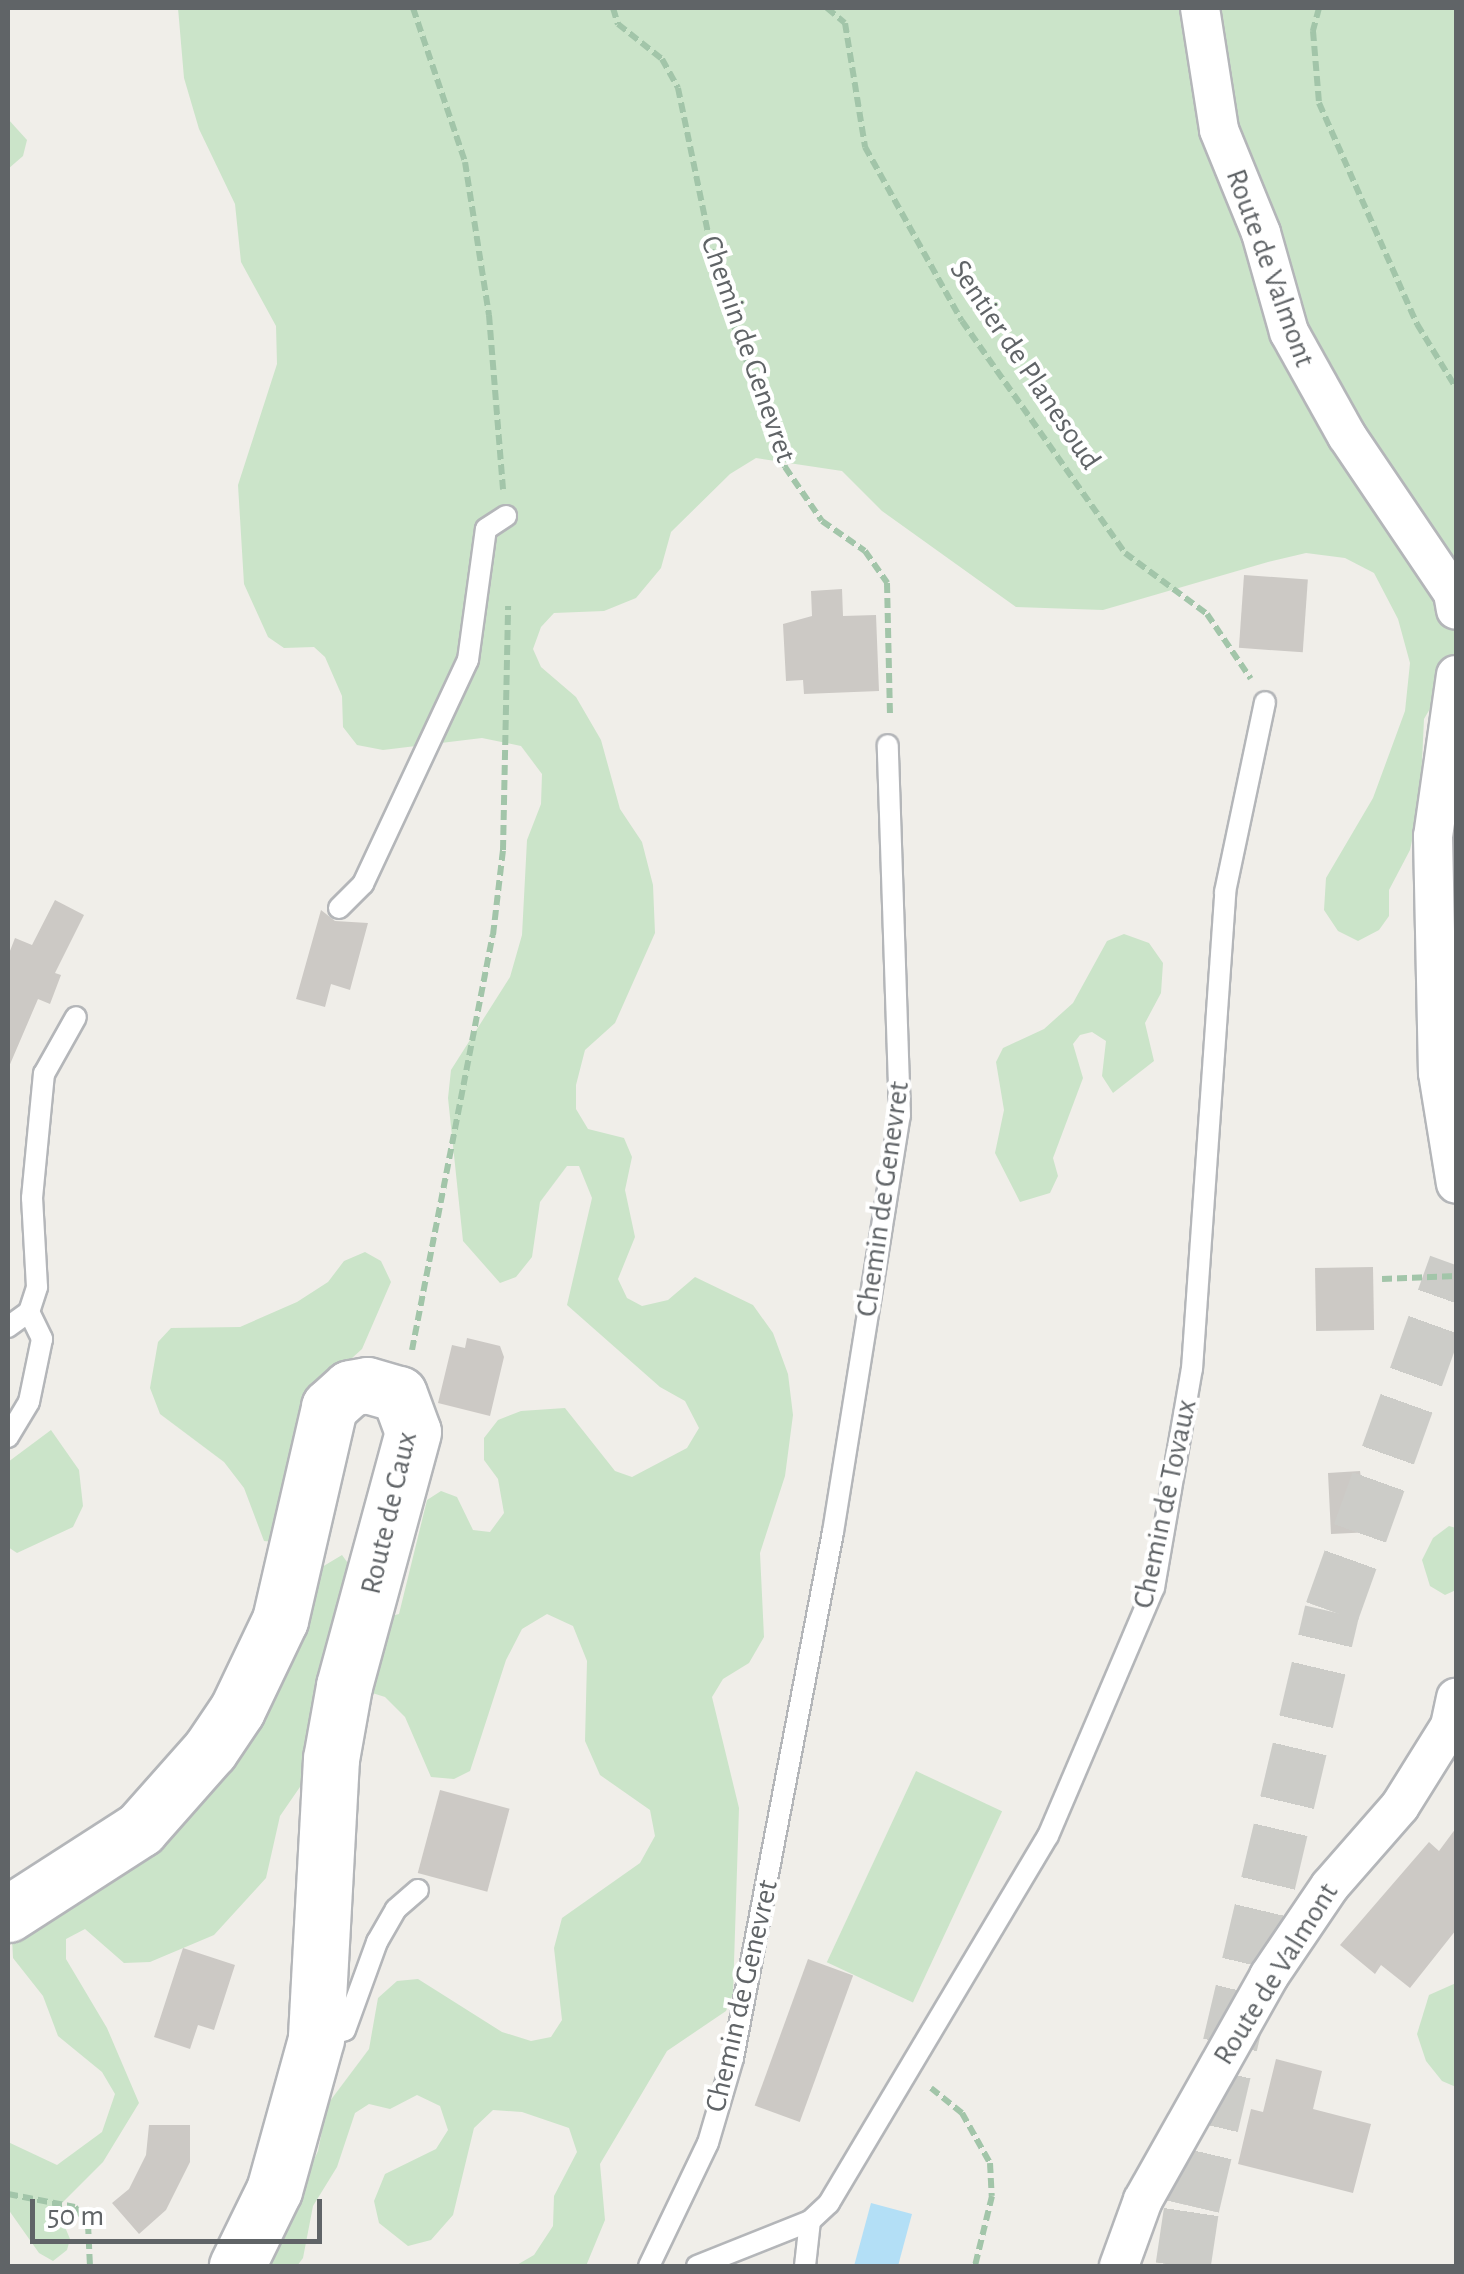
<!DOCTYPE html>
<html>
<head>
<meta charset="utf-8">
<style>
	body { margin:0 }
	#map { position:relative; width:1464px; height:2274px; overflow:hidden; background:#f0eee9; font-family:"Alegreya Sans",sans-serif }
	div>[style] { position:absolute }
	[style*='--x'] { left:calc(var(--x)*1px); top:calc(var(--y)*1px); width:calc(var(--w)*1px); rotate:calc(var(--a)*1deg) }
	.green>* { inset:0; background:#cbe4c9; transform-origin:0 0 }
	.water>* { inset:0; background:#b3dff6 }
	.building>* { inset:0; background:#ccc9c5; transform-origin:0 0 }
	.highway-tunnel>* { height:55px; margin-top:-27.5px; transform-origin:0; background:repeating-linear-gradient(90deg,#ccccc8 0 55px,transparent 0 83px) }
	.path>* { height:6px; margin-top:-3px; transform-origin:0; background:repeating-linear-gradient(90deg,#a2c5a9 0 10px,transparent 0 15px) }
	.roads { filter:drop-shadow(2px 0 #b4b6b9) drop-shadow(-2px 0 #b4b6b9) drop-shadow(0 2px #b4b6b9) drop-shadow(0 -2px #b4b6b9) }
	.lane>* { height:20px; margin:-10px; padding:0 10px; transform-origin:10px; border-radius:10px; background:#fff }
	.street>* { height:38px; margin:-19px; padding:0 19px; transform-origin:19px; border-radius:19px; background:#fff }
	.secondary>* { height:55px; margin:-27.5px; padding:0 27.5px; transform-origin:27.5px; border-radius:27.5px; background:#fff }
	span { translate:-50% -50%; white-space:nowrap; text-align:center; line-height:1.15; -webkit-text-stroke:8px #fff; paint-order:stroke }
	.street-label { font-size:30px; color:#606467 }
	.frame { position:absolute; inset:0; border:10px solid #606467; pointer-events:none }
	.scale { position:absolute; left:30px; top:2199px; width:292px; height:45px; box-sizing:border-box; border:5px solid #606467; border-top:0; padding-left:12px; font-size:30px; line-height:35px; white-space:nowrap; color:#606467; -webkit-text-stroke:8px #fff; paint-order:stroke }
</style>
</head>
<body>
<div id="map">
	<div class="green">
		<i style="clip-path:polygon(178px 8px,1456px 8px,1456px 678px,1446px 681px,1424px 719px,1420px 804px,1410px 850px,1389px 890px,1389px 916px,1379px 930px,1358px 941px,1338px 931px,1324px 910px,1326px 878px,1373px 798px,1405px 711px,1410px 663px,1398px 619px,1374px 573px,1345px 558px,1306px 553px,1268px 562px,1103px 610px,1016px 607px,882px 511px,842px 471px,756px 458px,730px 474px,671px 532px,661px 568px,636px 598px,604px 611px,554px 613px,541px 627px,533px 649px,541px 667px,576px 697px,601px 740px,620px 809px,642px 842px,653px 885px,655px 933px,615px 1023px,585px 1050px,576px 1085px,576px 1109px,588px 1129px,624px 1138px,632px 1157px,625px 1190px,635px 1237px,618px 1279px,627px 1298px,642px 1306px,668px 1300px,695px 1277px,753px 1305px,773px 1333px,788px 1374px,793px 1415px,785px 1476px,760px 1553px,764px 1637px,749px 1663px,723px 1679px,712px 1697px,739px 1808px,733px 1994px,726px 2011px,667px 2051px,600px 2164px,605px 2220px,586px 2266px,515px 2266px,534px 2255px,553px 2226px,554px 2196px,577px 2152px,569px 2128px,522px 2112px,493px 2110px,474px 2128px,453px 2215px,431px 2240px,408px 2246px,379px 2223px,374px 2201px,385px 2174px,436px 2149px,448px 2130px,440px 2106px,417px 2095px,390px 2109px,369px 2104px,355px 2113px,337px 2167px,313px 2206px,303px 2258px,297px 2266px,263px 2266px,318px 2151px,327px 2105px,369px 2049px,378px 1998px,397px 1981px,418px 1979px,502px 2032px,531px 2041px,551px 2037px,562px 2020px,554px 1948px,562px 1918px,640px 1863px,655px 1836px,650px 1810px,600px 1775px,585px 1741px,587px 1661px,573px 1626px,547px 1614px,522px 1629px,506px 1660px,470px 1771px,454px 1779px,431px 1777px,405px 1717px,385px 1697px,366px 1691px,280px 1816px,266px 1878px,214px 1935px,150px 1962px,124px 1963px,85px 1929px,66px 1939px,66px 1959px,107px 2028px,139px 2103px,103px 2162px,57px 2208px,70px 2239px,67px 2250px,53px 2261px,39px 2253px,8px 2209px,8px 2142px,57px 2165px,102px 2132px,115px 2094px,102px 2072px,58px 2036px,43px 1996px,13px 1958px,12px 1938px,45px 1908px,86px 1900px,156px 1850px,307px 1576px,342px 1555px,387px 1617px,399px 1614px,427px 1500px,441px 1491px,457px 1497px,473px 1530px,490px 1532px,504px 1513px,498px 1479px,484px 1460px,484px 1438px,498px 1420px,521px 1411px,565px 1408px,615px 1471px,632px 1477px,687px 1448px,699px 1428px,685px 1401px,660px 1387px,567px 1305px,592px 1198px,579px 1166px,567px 1166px,540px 1202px,532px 1257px,516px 1277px,500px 1283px,463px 1241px,448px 1098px,451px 1070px,510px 977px,522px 935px,527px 840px,541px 804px,542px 774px,521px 746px,482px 738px,383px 750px,357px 745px,343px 727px,342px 696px,325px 657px,314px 647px,284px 648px,268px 637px,244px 584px,238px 485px,277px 364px,276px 326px,241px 262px,235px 204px,199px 129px,184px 78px)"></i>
		<i style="clip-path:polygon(8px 119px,27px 140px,23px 156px,8px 169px)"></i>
		<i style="clip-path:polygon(1124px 934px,1149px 943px,1163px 963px,1161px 993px,1145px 1023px,1154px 1061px,1113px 1093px,1102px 1076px,1106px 1041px,1092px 1032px,1080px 1035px,1073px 1044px,1083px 1078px,1053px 1158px,1058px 1176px,1050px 1193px,1020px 1202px,995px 1153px,1004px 1110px,996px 1062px,1003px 1048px,1044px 1029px,1073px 1003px,1107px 941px)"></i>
		<i style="clip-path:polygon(365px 1252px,381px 1261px,391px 1282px,362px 1349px,340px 1369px,284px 1543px,264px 1541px,244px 1488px,224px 1462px,160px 1414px,150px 1388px,158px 1342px,171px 1328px,240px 1327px,297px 1302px,328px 1282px,344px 1261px)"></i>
		<i style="clip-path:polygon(51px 1430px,79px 1470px,83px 1506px,73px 1527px,17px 1553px,8px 1547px,8px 1462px)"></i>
		<i style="clip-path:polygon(1449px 1526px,1456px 1528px,1456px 1590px,1445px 1595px,1430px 1586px,1422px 1560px,1433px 1538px)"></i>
		<i style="left:916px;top:1771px;width:95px;height:211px;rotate:25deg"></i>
		<i style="clip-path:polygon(1456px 1983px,1456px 2087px,1442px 2081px,1426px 2061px,1417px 2034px,1429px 1995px)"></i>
	</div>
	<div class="water">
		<i style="clip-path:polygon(871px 2203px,912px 2214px,898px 2266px,854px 2266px)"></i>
	</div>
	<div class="building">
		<i style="left:1244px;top:575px;width:64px;height:73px;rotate:4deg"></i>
		<i style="clip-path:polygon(842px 589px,843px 616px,876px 615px,879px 691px,804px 694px,803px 680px,786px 681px,783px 624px,812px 616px,811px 591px)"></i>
		<i style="clip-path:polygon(55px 900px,84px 915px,55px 973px,61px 975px,50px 1004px,38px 999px,8px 1069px,8px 956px,15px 938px,32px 945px)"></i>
		<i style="clip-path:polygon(321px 910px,335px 921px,368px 923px,350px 990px,331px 984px,325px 1007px,296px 999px)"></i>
		<i style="left:1373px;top:1267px;width:63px;height:58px;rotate:89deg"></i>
		<i style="clip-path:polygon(467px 1338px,500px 1346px,504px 1357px,490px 1416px,438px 1403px,452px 1345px,465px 1348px)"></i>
		<i style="clip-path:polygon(1360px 1471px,1361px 1478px,1369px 1478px,1372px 1532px,1331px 1534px,1328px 1473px)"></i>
		<i style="left:440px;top:1790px;width:72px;height:86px;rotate:15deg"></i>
		<i style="clip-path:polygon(1456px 1828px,1456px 1930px,1410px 1988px,1381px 1965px,1375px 1974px,1340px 1945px,1429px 1842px,1439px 1851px)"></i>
		<i style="clip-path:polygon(183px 1948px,235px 1965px,214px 2030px,198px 2025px,190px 2049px,154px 2037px)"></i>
		<i style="left:808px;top:1959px;width:48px;height:156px;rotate:20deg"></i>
		<i style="clip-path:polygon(1276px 2059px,1322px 2071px,1313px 2109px,1371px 2124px,1353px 2193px,1238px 2164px,1251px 2109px,1263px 2112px)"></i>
		<i style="clip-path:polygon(149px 2125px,190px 2125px,190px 2162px,166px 2210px,139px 2234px,112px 2203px,129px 2189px,146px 2155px)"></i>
	</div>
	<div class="highway-tunnel">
		<i style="--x:1183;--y:2266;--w:61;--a:-81.5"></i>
		<i style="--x:1192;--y:2206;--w:611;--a:-76.76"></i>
		<i style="--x:1332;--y:1611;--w:368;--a:-70.3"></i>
	</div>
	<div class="path">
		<i style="--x:413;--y:8;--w:163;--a:71.3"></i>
		<i style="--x:465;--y:162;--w:155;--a:81.1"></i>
		<i style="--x:489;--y:315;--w:175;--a:85.4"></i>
		<i style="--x:613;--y:8;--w:17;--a:73"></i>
		<i style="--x:618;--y:24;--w:56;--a:38.5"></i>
		<i style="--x:662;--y:59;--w:33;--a:61"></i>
		<i style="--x:678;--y:88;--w:198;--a:78.3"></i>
		<i style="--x:718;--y:282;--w:197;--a:70.1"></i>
		<i style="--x:785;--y:467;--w:65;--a:55.6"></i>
		<i style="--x:822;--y:521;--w:52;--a:34.9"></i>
		<i style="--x:865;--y:551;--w:39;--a:55"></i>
		<i style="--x:887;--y:583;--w:134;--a:88.7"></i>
		<i style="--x:827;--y:8;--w:23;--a:40"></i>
		<i style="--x:845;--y:23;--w:126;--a:80.8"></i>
		<i style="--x:865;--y:147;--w:199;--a:60.9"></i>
		<i style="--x:962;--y:321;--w:284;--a:54.9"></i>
		<i style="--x:1125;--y:553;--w:102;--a:36.6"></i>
		<i style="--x:1207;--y:614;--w:78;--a:55.9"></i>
		<i style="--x:1319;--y:8;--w:24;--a:105"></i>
		<i style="--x:1313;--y:31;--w:72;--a:85.2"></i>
		<i style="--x:1319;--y:103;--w:242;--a:66.1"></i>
		<i style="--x:1417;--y:324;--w:75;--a:58.6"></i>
		<i style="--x:1382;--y:1279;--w:74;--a:-2.3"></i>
		<i style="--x:412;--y:1350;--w:423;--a:-79"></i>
		<i style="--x:493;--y:935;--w:86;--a:-83.3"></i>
		<i style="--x:503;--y:850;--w:244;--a:-88.8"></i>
		<i style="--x:931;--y:2088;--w:40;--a:39"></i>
		<i style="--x:962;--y:2113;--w:57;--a:60.8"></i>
		<i style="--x:990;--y:2163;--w:33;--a:87"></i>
		<i style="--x:992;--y:2196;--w:72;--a:103.7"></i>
		<i style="--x:8;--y:2194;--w:68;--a:11"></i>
		<i style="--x:75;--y:2207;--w:21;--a:53"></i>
		<i style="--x:88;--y:2224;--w:42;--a:87.3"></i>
	</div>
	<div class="roads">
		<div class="lane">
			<i style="--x:339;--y:908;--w:34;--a:-45"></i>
			<i style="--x:363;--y:884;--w:247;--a:-64.9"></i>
			<i style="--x:468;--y:660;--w:132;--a:-82.2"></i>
			<i style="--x:486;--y:529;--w:24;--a:-33"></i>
			<i style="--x:29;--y:1312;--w:26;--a:-72"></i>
			<i style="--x:37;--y:1287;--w:89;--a:-93.2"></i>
			<i style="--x:32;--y:1198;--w:125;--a:-84.5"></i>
			<i style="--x:44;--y:1074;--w:65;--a:-60.7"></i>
			<i style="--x:8;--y:1327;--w:26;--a:-36"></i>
			<i style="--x:29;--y:1312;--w:30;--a:64"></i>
			<i style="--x:42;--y:1339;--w:64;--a:101.7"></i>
			<i style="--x:29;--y:1402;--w:41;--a:121"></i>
			<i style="--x:318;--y:2039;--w:28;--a:-18"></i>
			<i style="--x:345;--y:2030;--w:94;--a:-70"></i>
			<i style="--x:377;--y:1942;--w:38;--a:-60"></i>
			<i style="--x:396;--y:1909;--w:29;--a:-41"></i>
			<i style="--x:649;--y:2266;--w:136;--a:-64.4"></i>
			<i style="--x:708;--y:2143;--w:89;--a:-73.6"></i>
			<i style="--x:733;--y:2058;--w:535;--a:-79.24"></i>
			<i style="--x:833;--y:1532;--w:421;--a:-80.9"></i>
			<i style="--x:900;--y:1116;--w:371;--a:-91.9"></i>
			<i style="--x:697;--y:2266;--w:122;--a:-21.7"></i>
			<i style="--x:810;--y:2221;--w:26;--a:-43"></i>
			<i style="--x:829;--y:2203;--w:427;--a:-59.2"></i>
			<i style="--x:1048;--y:1836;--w:270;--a:-66.9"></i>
			<i style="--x:1154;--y:1588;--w:222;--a:-80.2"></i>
			<i style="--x:1192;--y:1369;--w:478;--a:-86"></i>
			<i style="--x:1225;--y:892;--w:194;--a:-78.1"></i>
			<i style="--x:805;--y:2266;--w:45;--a:-83.7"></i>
		</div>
		<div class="street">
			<i style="--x:1200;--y:8;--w:123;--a:81.1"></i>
			<i style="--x:1219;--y:130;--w:111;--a:67.8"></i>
			<i style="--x:1261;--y:233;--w:103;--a:74.2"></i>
			<i style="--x:1289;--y:332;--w:119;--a:60.9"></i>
			<i style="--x:1347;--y:436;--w:189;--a:56"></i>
			<i style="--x:1453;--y:593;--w:17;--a:80"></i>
			<i style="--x:1456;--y:675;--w:163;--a:98.1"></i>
			<i style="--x:1433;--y:836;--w:237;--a:88.8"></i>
			<i style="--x:1438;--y:1073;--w:112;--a:80.8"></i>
			<i style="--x:1119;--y:2266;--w:70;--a:-70"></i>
			<i style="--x:1143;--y:2200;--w:257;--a:-60.6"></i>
			<i style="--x:1269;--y:1976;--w:109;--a:-55.9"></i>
			<i style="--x:1330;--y:1886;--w:106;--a:-48.8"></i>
			<i style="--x:1400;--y:1806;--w:94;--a:-58"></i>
			<i style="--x:1450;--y:1726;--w:29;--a:-78"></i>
		</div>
		<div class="secondary">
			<i style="--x:8;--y:1914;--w:157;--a:-32.8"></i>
			<i style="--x:140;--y:1829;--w:106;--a:-48.5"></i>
			<i style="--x:210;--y:1750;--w:48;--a:-56"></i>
			<i style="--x:237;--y:1710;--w:100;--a:-64.5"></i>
			<i style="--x:280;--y:1620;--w:219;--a:-77"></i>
			<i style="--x:329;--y:1407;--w:28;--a:-42"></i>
			<i style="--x:350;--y:1388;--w:17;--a:-10"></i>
			<i style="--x:367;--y:1385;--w:33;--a:16"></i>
			<i style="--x:399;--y:1394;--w:40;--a:69.8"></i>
			<i style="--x:413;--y:1432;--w:263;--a:105.2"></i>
			<i style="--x:344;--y:1686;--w:74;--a:100.1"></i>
			<i style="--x:331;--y:1759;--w:280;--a:93.1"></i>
			<i style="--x:316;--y:2039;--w:157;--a:105.5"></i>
			<i style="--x:274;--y:2190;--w:85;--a:116"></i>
		</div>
	</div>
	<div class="street-label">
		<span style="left:1270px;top:268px;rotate:70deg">Route de Valmont</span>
		<span style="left:748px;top:349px;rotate:71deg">Chemin de Genevret</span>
		<span style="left:1025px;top:365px;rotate:56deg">Sentier de Planesoud</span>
		<span style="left:883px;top:1199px;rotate:-82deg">Chemin de Genevret</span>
		<span style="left:1165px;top:1504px;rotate:-78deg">Chemin de Tovaux</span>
		<span style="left:389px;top:1513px;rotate:-77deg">Route de Caux</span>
		<span style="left:1276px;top:1974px;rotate:-58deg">Route de Valmont</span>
		<span style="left:742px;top:1996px;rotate:-77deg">Chemin de Genevret</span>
	</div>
	<div class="frame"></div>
	<div class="scale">50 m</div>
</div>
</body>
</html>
